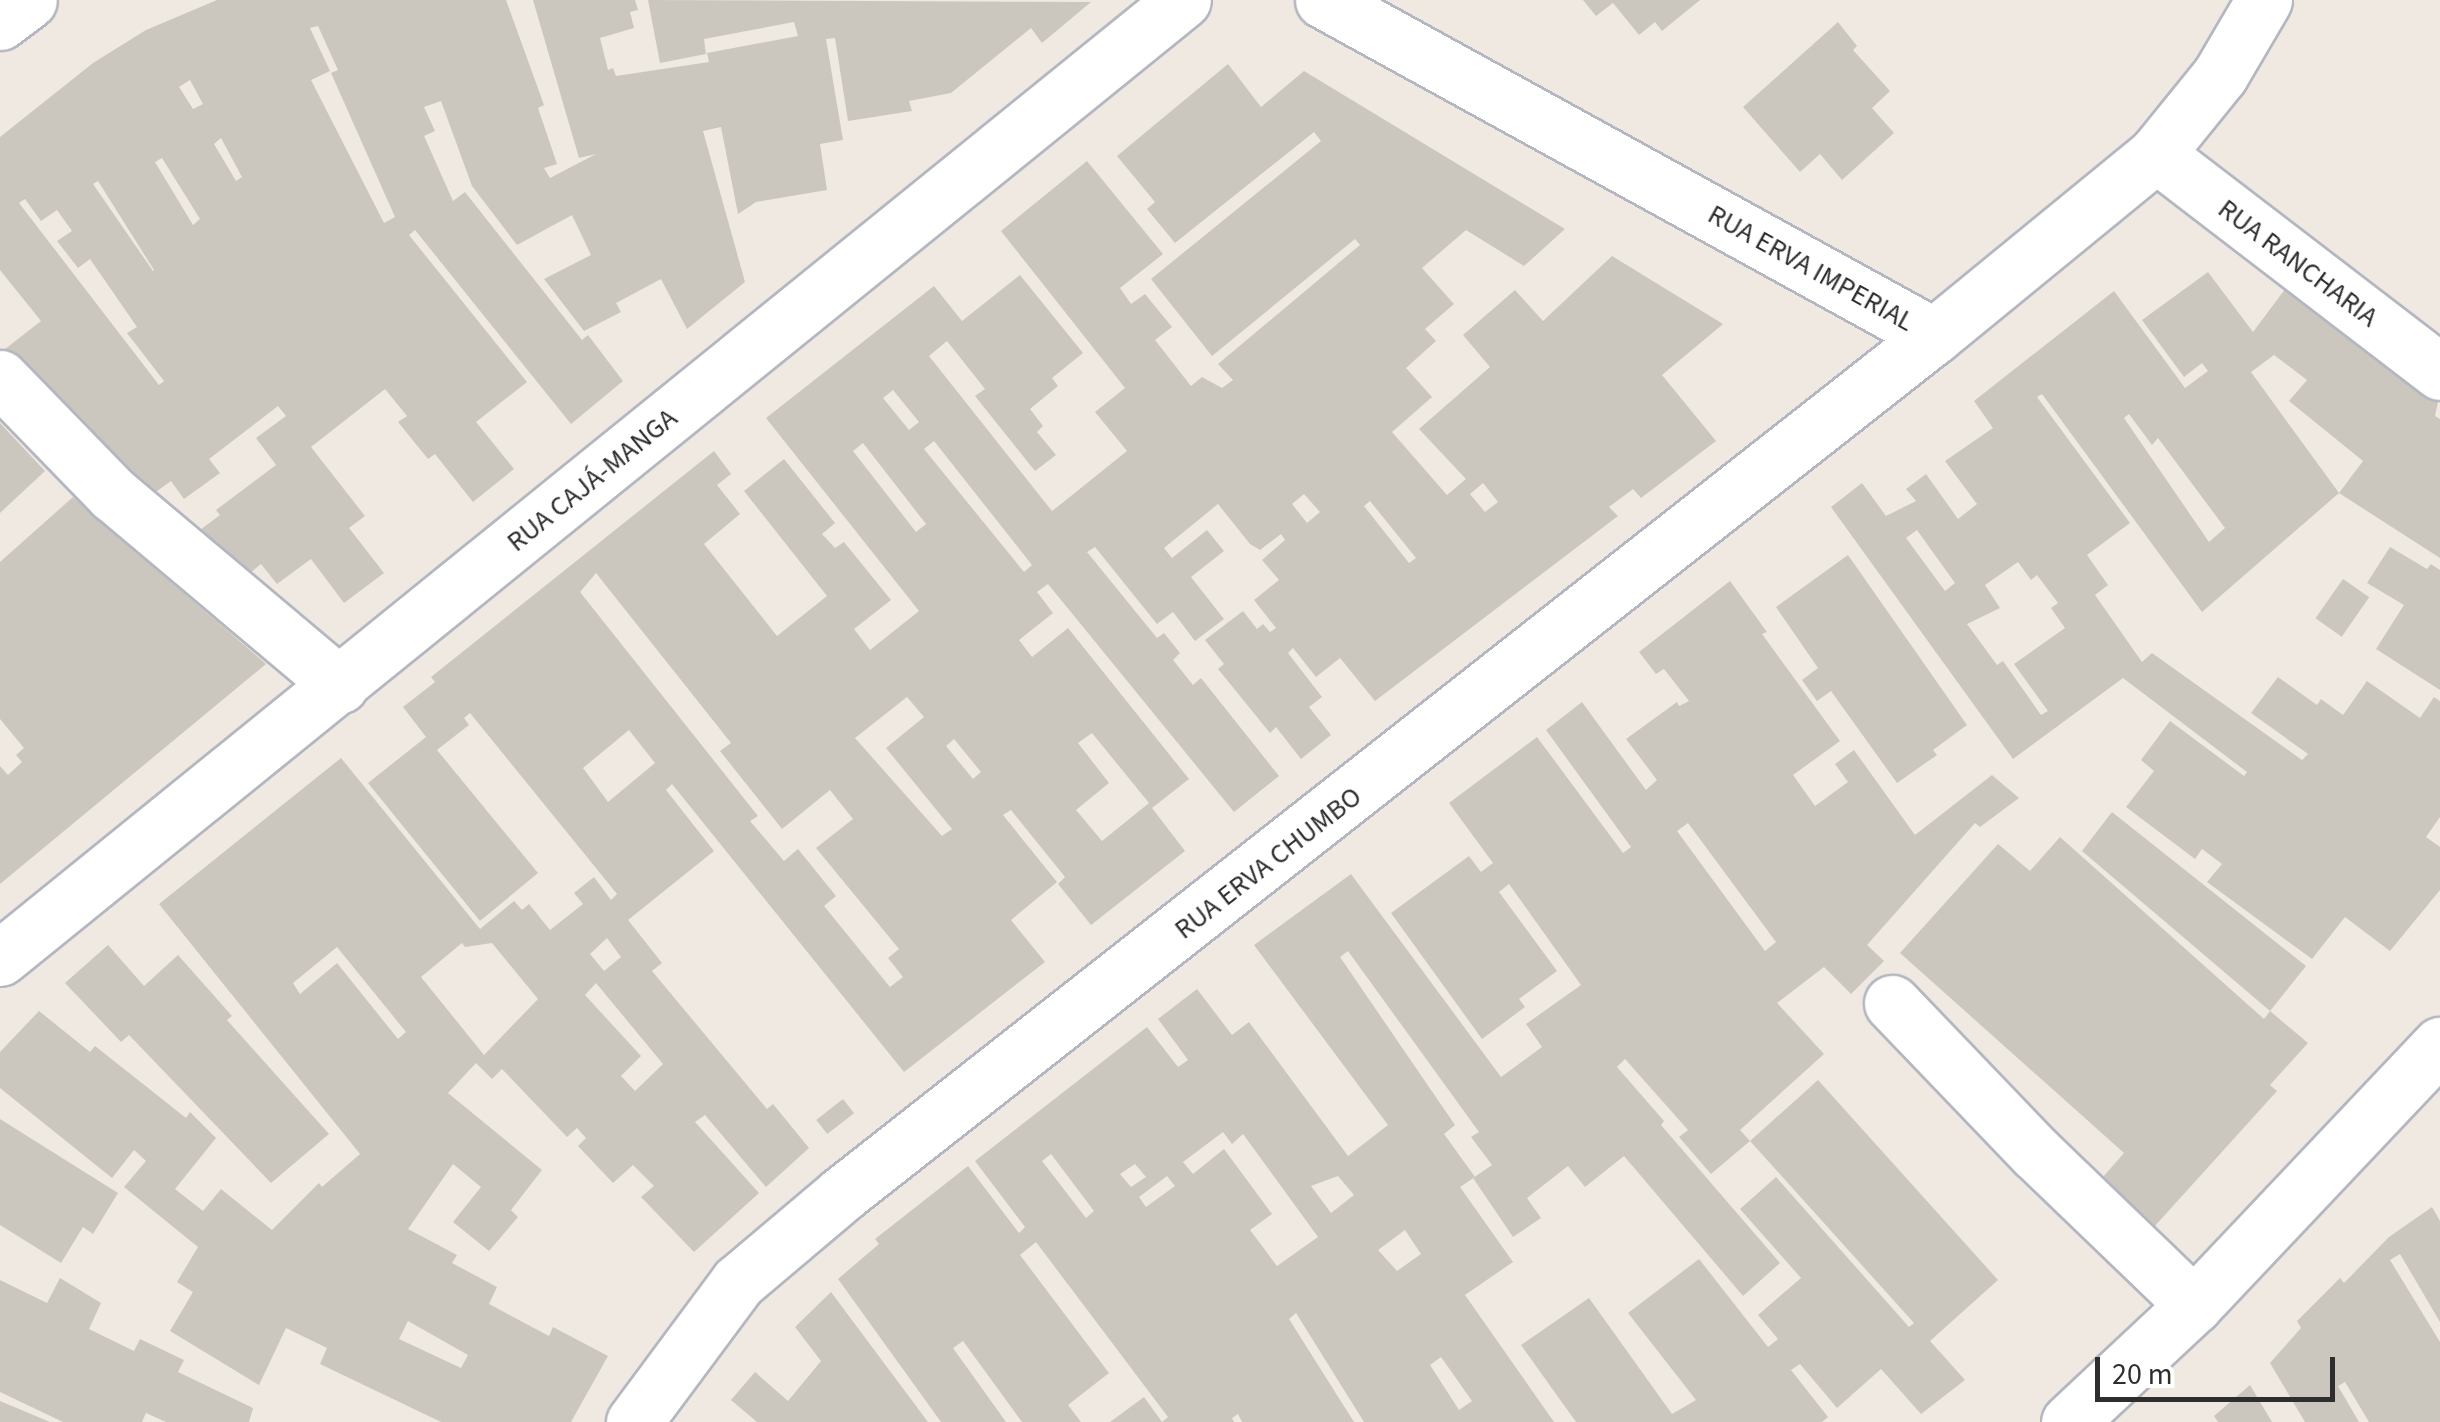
<!DOCTYPE html>
<html>
<head>
<meta charset="utf-8">
<style>
	body { margin:0 }
	#map { position:relative; width:2440px; height:1422px; overflow:hidden; background:#efe9e1; font-family:"Source Sans 3",sans-serif }
	div>[style] { position:absolute }
	[style*='--x'] { left:calc(var(--x)*1px); top:calc(var(--y)*1px); width:calc(var(--w)*1px); rotate:calc(var(--a)*1deg) }
	.building>* { inset:0; background:#cbc7bf; transform-origin:0 0 }
	.roads { filter:drop-shadow(2px 0 #b4b7c1) drop-shadow(-2px 0 #b4b7c1) drop-shadow(0 2px #b4b7c1) drop-shadow(0 -2px #b4b7c1) }
	.minor>* { height:55px; margin:-27.5px; padding:0 27.5px; transform-origin:27.5px; border-radius:27.5px; background:#fff }
	span { translate:-50% -50%; white-space:nowrap; text-align:center; line-height:1.15; -webkit-text-stroke:9px #fff; paint-order:stroke }
	.street-label { font-size:28px; color:#2e2e2e }
	.scale { position:absolute; left:2095px; top:1357px; width:240px; height:45px; box-sizing:border-box; border:5px solid #2e2e2e; border-top:0; padding-left:12px; font-size:30px; line-height:35px; white-space:nowrap; color:#2e2e2e; -webkit-text-stroke:8px #fff; paint-order:stroke }
</style>
</head>
<body>
<div id="map">
	<div class="building">
		<i style="clip-path:polygon(evenodd,217px 0,506px 0,544px 105px,538px 108px,557px 164px,544px 168px,550px 178px,596px 154px,579px 158px,533px 0,635px 0,638px 10px,630px 12px,634px 28px,600px 38px,608px 70px,613px 68px,616px 76px,709px 62px,707px 53px,798px 36px,794px 22px,704px 39px,706px 54px,660px 63px,648px 0,1091px 2px,1042px 43px,1031px 28px,951px 93px,909px 101px,912px 111px,848px 121px,835px 38px,826px 39px,843px 140px,820px 144px,827px 190px,756px 202px,738px 214px,721px 127px,703px 131px,745px 282px,687px 329px,661px 279px,616px 303px,621px 312px,584px 331px,544px 279px,591px 255px,572px 215px,517px 245px,472px 186px,441px 101px,424px 107px,435px 131px,424px 136px,453px 201px,465px 192px,582px 340px,588px 335px,623px 381px,571px 424px,415px 230px,409px 235px,527px 382px,476px 422px,514px 469px,473px 502px,435px 454px,428px 459px,398px 422px,407px 416px,385px 389px,311px 447px,365px 516px,349px 528px,384px 573px,344px 603px,311px 559px,277px 584px,261px 564px,243px 579px,192px 536px,220px 515px,216px 510px,276px 465px,256px 438px,286px 416px,278px 406px,209px 459px,220px 473px,184px 499px,171px 481px,146px 499px,0 353px,41px 321px,0 270px,0 137px,93px 63px,146px 30px,217px 0,318px 26px,338px 70px,331px 73px,395px 217px,384px 223px,311px 80px,330px 71px,310px 28px,318px 26px,217px 0,190px 80px,203px 104px,193px 109px,179px 87px,190px 80px,217px 0,221px 138px,242px 177px,236px 181px,214px 144px,221px 138px,217px 0,162px 158px,200px 219px,193px 225px,155px 162px,162px 158px,217px 0,98px 181px,154px 270px,153px 271px,93px 184px,98px 181px,217px 0,25px 199px,41px 221px,57px 210px,72px 231px,57px 241px,78px 268px,90px 259px,137px 327px,127px 333px,164px 381px,159px 385px,19px 203px,25px 199px)"></i>
		<i style="clip-path:polygon(1583px 0,1700px 0,1662px 31px,1655px 22px,1639px 35px,1613px 3px,1596px 16px)"></i>
		<i style="clip-path:polygon(1838px 22px,1857px 46px,1853px 50px,1890px 91px,1872px 108px,1894px 133px,1842px 180px,1820px 154px,1800px 172px,1743px 107px)"></i>
		<i style="clip-path:polygon(evenodd,1228px 64px,1261px 107px,1304px 71px,1565px 229px,1524px 266px,1466px 230px,1422px 268px,1454px 304px,1425px 329px,1436px 341px,1406px 368px,1432px 397px,1392px 432px,1447px 495px,1466px 479px,1419px 429px,1490px 367px,1463px 335px,1515px 290px,1543px 321px,1612px 256px,1723px 324px,1662px 375px,1716px 441px,1641px 498px,1633px 489px,1609px 507px,1618px 516px,1375px 701px,1340px 658px,1316px 677px,1293px 648px,1288px 653px,1322px 697px,1309px 707px,1331px 735px,1301px 759px,1276px 727px,1270px 733px,1218px 669px,1224px 664px,1205px 640px,1243px 611px,1257px 629px,1263px 624px,1270px 632px,1276px 628px,1254px 600px,1279px 580px,1262px 560px,1285px 540px,1281px 534px,1260px 550px,1250px 544px,1218px 504px,1164px 548px,1172px 558px,1207px 530px,1224px 551px,1191px 577px,1224px 619px,1195px 641px,1173px 612px,1157px 624px,1095px 547px,1087px 552px,1157px 638px,1164px 633px,1180px 653px,1173px 660px,1193px 685px,1201px 678px,1279px 776px,1234px 812px,1048px 584px,1037px 592px,1053px 613px,1019px 640px,1032px 657px,1068px 628px,1189px 779px,1152px 808px,1185px 851px,1091px 925px,1058px 884px,1065px 877px,1011px 810px,1003px 815px,1057px 882px,1011px 920px,1045px 962px,904px 1072px,672px 784px,666px 790px,714px 851px,628px 920px,662px 963px,652px 971px,767px 1109px,773px 1104px,809px 1148px,766px 1187px,705px 1115px,695px 1122px,759px 1193px,694px 1252px,641px 1197px,654px 1186px,633px 1165px,613px 1183px,578px 1146px,586px 1138px,577px 1128px,567px 1137px,502px 1069px,492px 1079px,476px 1063px,448px 1093px,542px 1170px,511px 1210px,518px 1217px,489px 1251px,453px 1222px,481px 1187px,453px 1164px,408px 1229px,457px 1255px,452px 1263px,497px 1287px,489px 1304px,549px 1336px,553px 1327px,608px 1356px,571px 1422px,441px 1422px,320px 1364px,327px 1348px,286px 1328px,259px 1385px,170px 1331px,193px 1292px,177px 1282px,198px 1247px,124px 1187px,146px 1161px,134px 1150px,112px 1178px,0 1088px,0 1052px,39px 1011px,90px 1052px,95px 1046px,186px 1118px,190px 1112px,216px 1138px,175px 1189px,203px 1211px,221px 1189px,272px 1230px,319px 1183px,322px 1187px,360px 1154px,159px 904px,341px 758px,480px 929px,514px 901px,522px 910px,529px 904px,550px 930px,583px 904px,574px 893px,594px 877px,611px 900px,617px 894px,470px 713px,464px 718px,469px 725px,437px 750px,538px 873px,480px 921px,368px 783px,426px 737px,403px 707px,435px 682px,431px 677px,714px 451px,731px 474px,717px 485px,740px 514px,704px 544px,777px 636px,827px 596px,744px 491px,784px 459px,835px 523px,822px 534px,835px 548px,844px 542px,891px 600px,854px 629px,870px 650px,919px 611px,766px 418px,934px 286px,962px 321px,1020px 275px,1083px 353px,1052px 378px,1058px 386px,1030px 409px,1043px 426px,1037px 432px,1056px 455px,1035px 471px,975px 396px,985px 389px,947px 341px,929px 356px,1052px 511px,1061px 504px,1127px 451px,1095px 412px,1125px 388px,1001px 231px,1087px 161px,1163px 254px,1120px 288px,1131px 304px,1145px 294px,1172px 327px,1155px 340px,1191px 386px,1202px 377px,1222px 388px,1233px 380px,1218px 364px,1360px 245px,1355px 239px,1212px 356px,1151px 279px,1321px 141px,1314px 132px,1175px 243px,1147px 209px,1155px 202px,1117px 156px,1228px 64px,893px 390px,919px 422px,909px 430px,883px 398px,893px 390px,1228px 64px,934px 441px,1032px 565px,1024px 572px,924px 449px,934px 441px,1228px 64px,863px 443px,926px 524px,916px 532px,853px 451px,863px 443px,1228px 64px,1483px 483px,1498px 502px,1485px 512px,1470px 494px,1483px 483px,1228px 64px,1304px 494px,1320px 512px,1307px 523px,1292px 504px,1304px 494px,1228px 64px,1370px 501px,1416px 558px,1409px 563px,1364px 506px,1370px 501px,1228px 64px,596px 573px,731px 743px,720px 751px,782px 829px,830px 790px,853px 819px,816px 848px,899px 949px,888px 958px,903px 977px,890px 987px,824px 906px,836px 896px,798px 849px,784px 861px,750px 821px,758px 816px,580px 592px,596px 573px,1228px 64px,907px 697px,924px 717px,886px 748px,952px 829px,942px 836px,855px 738px,907px 697px,1228px 64px,629px 730px,655px 763px,608px 802px,583px 768px,629px 730px,1228px 64px,1092px 733px,1149px 803px,1102px 841px,1076px 810px,1109px 783px,1078px 743px,1092px 733px,1228px 64px,954px 739px,981px 772px,973px 779px,946px 746px,954px 739px,1228px 64px,607px 938px,621px 957px,604px 971px,590px 954px,607px 938px,1228px 64px,462px 943px,465px 947px,492px 943px,538px 999px,484px 1055px,421px 977px,462px 943px,1228px 64px,337px 947px,406px 1032px,398px 1039px,337px 963px,300px 994px,293px 983px,337px 947px,1228px 64px,596px 983px,663px 1064px,635px 1091px,621px 1076px,641px 1056px,585px 995px,596px 983px,1228px 64px,408px 1321px,468px 1355px,461px 1368px,399px 1339px,408px 1321px)"></i>
		<i style="clip-path:polygon(evenodd,2208px 272px,2253px 332px,2292px 280px,2440px 392px,2435px 416px,2440px 419px,2440px 558px,2339px 493px,2363px 461px,2289px 401px,2307px 380px,2274px 355px,2251px 372px,2339px 493px,2202px 612px,2042px 394px,2037px 397px,2130px 523px,2087px 555px,2108px 585px,2095px 595px,2142px 662px,2152px 653px,2302px 760px,2308px 754px,2251px 713px,2278px 677px,2317px 705px,2321px 699px,2343px 715px,2367px 681px,2420px 718px,2434px 697px,2440px 701px,2440px 817px,2426px 837px,2440px 847px,2440px 890px,2390px 951px,2345px 917px,2312px 959px,2207px 882px,2222px 864px,2202px 849px,2195px 859px,2126px 807px,2154px 771px,2141px 760px,2170px 721px,2244px 776px,2247px 772px,2123px 678px,2013px 759px,1831px 507px,1862px 483px,1886px 516px,1916px 501px,1906px 489px,1926px 474px,1958px 519px,1977px 504px,1945px 461px,1993px 428px,1974px 401px,2114px 291px,2185px 388px,2208px 371px,2202px 363px,2184px 377px,2142px 320px,2208px 272px,2129px 414px,2152px 445px,2158px 438px,2225px 528px,2209px 542px,2124px 418px,2129px 414px,2208px 272px,1917px 530px,1955px 583px,1945px 591px,1906px 538px,1917px 530px,2208px 272px,2018px 562px,2031px 580px,2037px 575px,2058px 603px,2051px 608px,2065px 628px,2014px 664px,2048px 711px,2041px 715px,2003px 661px,1997px 665px,1967px 624px,2000px 608px,1985px 585px,2018px 562px)"></i>
		<i style="clip-path:polygon(0 423px,45px 471px,0 513px)"></i>
		<i style="clip-path:polygon(73px 497px,266px 664px,0 884px,0 766px,8px 775px,22px 762px,16px 755px,24px 748px,0 719px,0 562px)"></i>
		<i style="clip-path:polygon(2390px 547px,2427px 569px,2431px 564px,2440px 570px,2440px 690px,2376px 649px,2404px 605px,2367px 583px)"></i>
		<i style="clip-path:polygon(1848px 555px,1967px 725px,1933px 750px,1937px 755px,1897px 783px,1831px 691px,1817px 701px,1802px 680px,1818px 668px,1776px 607px)"></i>
		<i style="left:2343px;top:579px;width:32px;height:48px;rotate:35deg"></i>
		<i style="clip-path:polygon(evenodd,1730px 581px,1767px 632px,1762px 634px,1840px 741px,1793px 775px,1815px 806px,1848px 782px,1835px 764px,1854px 750px,1915px 835px,1992px 775px,2019px 798px,1980px 827px,1975px 823px,1867px 945px,1884px 961px,1851px 994px,1824px 967px,1777px 1003px,1824px 1054px,1740px 1130px,1750px 1141px,1711px 1174px,1679px 1137px,1688px 1130px,1625px 1059px,1617px 1067px,1664px 1121px,1661px 1125px,1780px 1263px,1743px 1296px,1624px 1156px,1585px 1187px,1568px 1166px,1527px 1198px,1541px 1218px,1513px 1237px,1473px 1178px,1492px 1165px,1471px 1137px,1479px 1132px,1348px 951px,1340px 957px,1455px 1125px,1444px 1134px,1475px 1177px,1460px 1187px,1513px 1262px,1465px 1295px,1554px 1422px,1364px 1422px,1296px 1313px,1289px 1319px,1354px 1422px,1242px 1422px,1238px 1414px,1232px 1418px,1234px 1422px,1162px 1422px,1168px 1417px,1036px 1242px,1020px 1255px,1109px 1373px,1068px 1405px,1081px 1422px,1022px 1422px,963px 1341px,953px 1348px,1006px 1422px,941px 1422px,838px 1279px,879px 1244px,875px 1239px,968px 1166px,1019px 1233px,1025px 1227px,975px 1161px,1147px 1027px,1178px 1067px,1188px 1060px,1158px 1019px,1197px 989px,1232px 1035px,1249px 1022px,1348px 1156px,1388px 1125px,1254px 945px,1351px 874px,1501px 1077px,1542px 1047px,1526px 1024px,1581px 985px,1509px 884px,1499px 892px,1557px 971px,1519px 999px,1525px 1007px,1482px 1039px,1391px 913px,1469px 856px,1481px 872px,1493px 863px,1449px 803px,1537px 737px,1623px 853px,1631px 847px,1546px 730px,1582px 702px,1646px 790px,1657px 780px,1626px 739px,1677px 702px,1679px 706px,1689px 701px,1664px 669px,1656px 674px,1639px 652px,1730px 581px,1688px 823px,1776px 942px,1765px 951px,1677px 831px,1688px 823px,1730px 581px,1223px 1132px,1232px 1144px,1243px 1134px,1318px 1237px,1277px 1266px,1250px 1230px,1272px 1214px,1224px 1149px,1193px 1174px,1183px 1162px,1223px 1132px,1730px 581px,1051px 1154px,1094px 1211px,1086px 1218px,1042px 1161px,1051px 1154px,1730px 581px,1135px 1164px,1146px 1177px,1131px 1187px,1120px 1174px,1135px 1164px,1730px 581px,1167px 1176px,1175px 1186px,1146px 1207px,1139px 1197px,1167px 1176px,1730px 581px,1338px 1176px,1354px 1195px,1331px 1213px,1311px 1186px,1338px 1176px,1730px 581px,1405px 1230px,1421px 1254px,1397px 1271px,1378px 1250px,1405px 1230px,1730px 581px,1441px 1357px,1472px 1401px,1459px 1410px,1430px 1365px,1441px 1357px)"></i>
		<i style="clip-path:polygon(2112px 812px,2306px 966px,2270px 1011px,2082px 851px)"></i>
		<i style="clip-path:polygon(2060px 837px,2264px 1019px,2270px 1011px,2308px 1043px,2270px 1085px,2277px 1091px,2154px 1227px,2103px 1177px,2124px 1153px,1900px 953px,1998px 844px,2030px 871px)"></i>
		<i style="clip-path:polygon(108px 945px,144px 986px,178px 955px,232px 1016px,227px 1020px,329px 1134px,271px 1183px,129px 1035px,121px 1042px,65px 983px)"></i>
		<i style="clip-path:polygon(1818px 1080px,1998px 1280px,1930px 1341px,1965px 1380px,1921px 1414px,1881px 1369px,1837px 1408px,1800px 1364px,1791px 1370px,1828px 1417px,1822px 1422px,1576px 1422px,1521px 1345px,1589px 1298px,1672px 1414px,1696px 1400px,1628px 1313px,1699px 1259px,1768px 1347px,1778px 1339px,1758px 1315px,1801px 1278px,1740px 1209px,1776px 1177px,1909px 1327px,1914px 1323px,1750px 1141px)"></i>
		<i style="left:843px;top:1099px;width:18px;height:34px;rotate:52deg"></i>
		<i style="clip-path:polygon(0 1119px,118px 1193px,93px 1234px,83px 1227px,61px 1263px,0 1225px)"></i>
		<i style="clip-path:polygon(2432px 1207px,2440px 1221px,2440px 1322px,2400px 1254px,2390px 1260px,2440px 1342px,2440px 1422px,2369px 1422px,2345px 1382px,2338px 1386px,2359px 1422px,2305px 1422px,2270px 1363px,2301px 1328px,2297px 1321px,2340px 1278px,2344px 1283px,2389px 1237px)"></i>
		<i style="clip-path:polygon(60px 1278px,101px 1303px,89px 1329px,134px 1351px,140px 1339px,184px 1360px,178px 1372px,253px 1408px,249px 1422px,166px 1422px,146px 1413px,142px 1422px,63px 1422px,0 1392px,0 1280px,47px 1303px)"></i>
		<i style="clip-path:polygon(831px 1292px,928px 1422px,757px 1422px,731px 1400px,755px 1372px,788px 1401px,821px 1361px,795px 1327px)"></i>
		<i style="clip-path:polygon(2250px 1385px,2272px 1422px,2218px 1422px,2214px 1416px)"></i>
		<i style="clip-path:polygon(1144px 1397px,1162px 1422px,1110px 1422px)"></i>
		<i style="clip-path:polygon(0 1401px,50px 1422px,0 1422px)"></i>
	</div>
	<div class="roads">
		<div class="minor">
			<i style="--x:1323;--y:0;--w:697;--a:28.81"></i>
			<i style="--x:1934;--y:336;--w:287;--a:-39.3"></i>
			<i style="--x:2156;--y:154;--w:102;--a:-51"></i>
			<i style="--x:2220;--y:75;--w:87;--a:-59.6"></i>
			<i style="--x:0;--y:22;--w:36;--a:-37"></i>
			<i style="--x:2156;--y:154;--w:358;--a:37.5"></i>
			<i style="--x:0;--y:378;--w:162;--a:45.8"></i>
			<i style="--x:113;--y:494;--w:297;--a:40.1"></i>
			<i style="--x:0;--y:958;--w:1522;--a:-39"></i>
			<i style="--x:1892;--y:1003;--w:207;--a:46.2"></i>
			<i style="--x:2035;--y:1152;--w:221;--a:43.9"></i>
			<i style="--x:634;--y:1422;--w:174;--a:-53.4"></i>
			<i style="--x:738;--y:1282;--w:136;--a:-40.2"></i>
			<i style="--x:842;--y:1194;--w:1389;--a:-38.16"></i>
			<i style="--x:2069;--y:1422;--w:171;--a:-43.1"></i>
			<i style="--x:2194;--y:1305;--w:358;--a:-46.6"></i>
		</div>
	</div>
	<div class="street-label">
		<span style="left:2298px;top:263px;rotate:37deg">RUA RANCHARIA</span>
		<span style="left:1811px;top:268px;rotate:29deg">RUA ERVA IMPERIAL</span>
		<span style="left:592px;top:480px;rotate:-39deg">RUA CAJÁ-MANGA</span>
		<span style="left:1268px;top:863px;rotate:-38deg">RUA ERVA CHUMBO</span>
	</div>
	<div class="scale">20 m</div>
</div>
</body>
</html>
